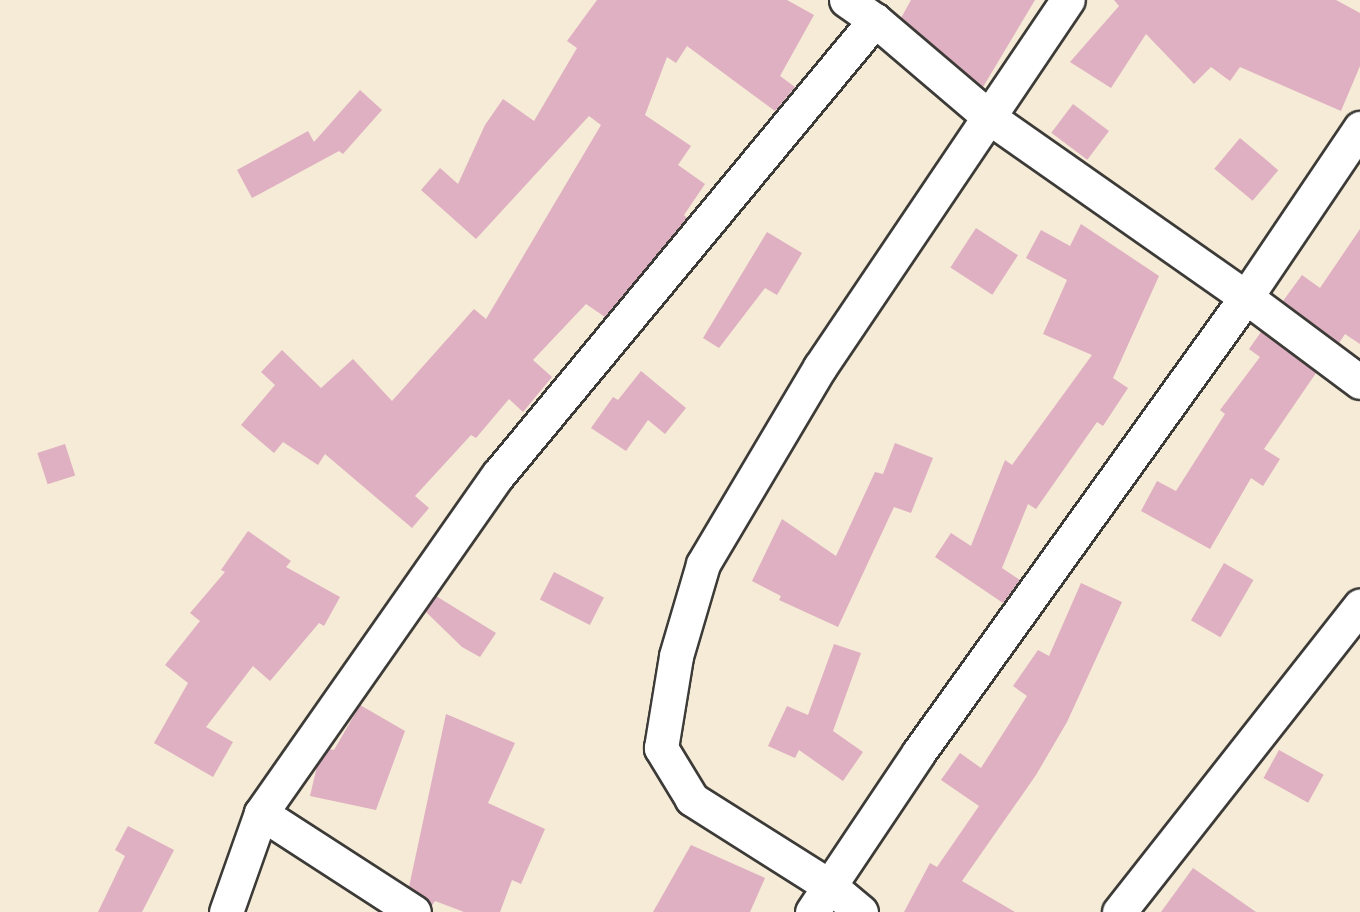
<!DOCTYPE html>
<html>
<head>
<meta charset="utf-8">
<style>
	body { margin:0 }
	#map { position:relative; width:1360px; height:912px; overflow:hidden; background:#f5ebd6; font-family:"IM FELL Great Primer",serif }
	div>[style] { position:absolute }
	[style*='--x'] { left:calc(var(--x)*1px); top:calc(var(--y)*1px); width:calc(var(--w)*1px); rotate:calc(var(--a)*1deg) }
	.building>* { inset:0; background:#dfafc2; transform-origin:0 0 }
	.roads { filter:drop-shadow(2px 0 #3d3b38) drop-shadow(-2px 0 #3d3b38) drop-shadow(0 2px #3d3b38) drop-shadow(0 -2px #3d3b38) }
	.minor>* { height:33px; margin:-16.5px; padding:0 16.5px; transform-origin:16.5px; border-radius:16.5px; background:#fff }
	span { translate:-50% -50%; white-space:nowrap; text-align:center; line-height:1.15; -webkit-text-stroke:5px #fdfcf7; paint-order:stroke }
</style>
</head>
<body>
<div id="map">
	<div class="building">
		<i style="clip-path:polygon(597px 0,787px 0,814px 15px,780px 76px,795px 87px,775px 111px,687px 46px,676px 63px,667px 57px,645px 115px,691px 146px,678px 165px,705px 184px,684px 215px,687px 218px,605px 317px,586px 304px,533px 360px,552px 377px,523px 412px,509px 399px,476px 438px,471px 435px,415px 496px,429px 508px,412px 528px,325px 454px,318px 465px,283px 442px,274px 453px,241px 425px,275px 385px,261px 372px,282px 350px,321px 388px,353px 359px,392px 401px,474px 309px,486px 319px,601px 125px,589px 116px,476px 239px,421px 190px,440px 168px,458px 184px,485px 125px,503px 99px,534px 121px,577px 48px,567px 41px)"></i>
		<i style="clip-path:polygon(911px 0,1035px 0,983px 87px,901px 18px)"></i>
		<i style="clip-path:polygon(1114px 0,1336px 0,1360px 13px,1360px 66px,1341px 111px,1240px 67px,1230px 81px,1211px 67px,1194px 84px,1146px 34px,1111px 88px,1070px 62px,1119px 6px)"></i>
		<i style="clip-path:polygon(360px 90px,382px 110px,343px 154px,339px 151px,252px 198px,237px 170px,308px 131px,314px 142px)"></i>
		<i style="left:1073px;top:104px;width:45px;height:36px;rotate:37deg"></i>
		<i style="left:1240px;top:138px;width:50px;height:40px;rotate:40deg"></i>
		<i style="clip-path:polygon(1081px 224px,1159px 276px,1113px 378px,1128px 388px,1103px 426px,1097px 422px,1036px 509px,1028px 504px,1002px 568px,1020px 580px,1003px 603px,935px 557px,951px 533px,971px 546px,1005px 460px,1012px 465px,1092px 355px,1043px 334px,1067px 280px,1026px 258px,1041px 230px,1070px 246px)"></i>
		<i style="left:976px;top:228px;width:50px;height:47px;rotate:33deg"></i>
		<i style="clip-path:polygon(1360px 229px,1360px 344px,1345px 334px,1339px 343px,1283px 301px,1302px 275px,1320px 288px)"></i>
		<i style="clip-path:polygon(767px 232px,802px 253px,777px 295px,765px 288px,719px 348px,703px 338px)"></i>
		<i style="clip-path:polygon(1261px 332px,1316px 373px,1264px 449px,1280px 459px,1263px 486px,1251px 478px,1210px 549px,1141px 511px,1157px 481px,1176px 491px,1225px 414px,1220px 410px,1260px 357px,1249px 349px)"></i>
		<i style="clip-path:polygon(641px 371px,686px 408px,665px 434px,648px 420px,626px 451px,591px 428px,613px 397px,618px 400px)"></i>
		<i style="clip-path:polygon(895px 443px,933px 458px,911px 513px,894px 507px,838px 627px,779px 600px,781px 596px,752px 581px,782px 519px,836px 556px,875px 472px,883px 474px)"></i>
		<i style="left:65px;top:444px;width:33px;height:29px;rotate:72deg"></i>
		<i style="clip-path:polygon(248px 531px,291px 561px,286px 567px,340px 597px,324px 626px,319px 623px,270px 681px,253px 666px,206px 727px,233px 742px,213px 777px,154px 743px,188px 683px,165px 665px,200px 621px,190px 613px,225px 572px,221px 570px)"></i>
		<i style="left:1224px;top:563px;width:34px;height:66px;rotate:30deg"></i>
		<i style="left:554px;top:572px;width:56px;height:31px;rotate:27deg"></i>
		<i style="clip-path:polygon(1081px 583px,1122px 602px,1067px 722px,1036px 775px,962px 881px,1015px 912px,904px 912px,930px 863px,937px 867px,979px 806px,941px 780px,960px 753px,981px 768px,1027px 696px,1013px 686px,1038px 650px,1049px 656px)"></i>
		<i style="clip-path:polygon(436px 596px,496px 633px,480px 657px,462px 647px,425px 611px)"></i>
		<i style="clip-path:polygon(834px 644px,861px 653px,833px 731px,863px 752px,843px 781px,799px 750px,795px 758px,768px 746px,787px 706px,808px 715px)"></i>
		<i style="clip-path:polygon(360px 705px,405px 731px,376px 810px,310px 796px,317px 766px,329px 749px,334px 750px)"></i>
		<i style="clip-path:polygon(446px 714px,515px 743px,488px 803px,545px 829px,521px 884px,512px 880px,500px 912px,464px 912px,435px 901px,431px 907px,409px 887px)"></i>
		<i style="left:1279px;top:750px;width:51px;height:32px;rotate:29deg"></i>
		<i style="clip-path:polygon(128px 826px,174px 850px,142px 912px,98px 912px,125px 856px,115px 850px)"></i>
		<i style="clip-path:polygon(691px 845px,765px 878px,750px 912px,653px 912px)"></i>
		<i style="clip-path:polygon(1193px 868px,1256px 912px,1161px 912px)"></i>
	</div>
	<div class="roads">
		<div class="minor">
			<i style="--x:846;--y:0;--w:35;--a:35"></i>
			<i style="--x:875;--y:20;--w:151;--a:40.4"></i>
			<i style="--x:990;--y:118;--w:312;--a:35"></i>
			<i style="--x:1246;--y:297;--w:142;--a:36.7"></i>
			<i style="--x:261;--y:813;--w:182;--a:32.9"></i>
			<i style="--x:226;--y:912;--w:105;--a:-70.5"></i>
			<i style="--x:261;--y:813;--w:413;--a:-55"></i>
			<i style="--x:498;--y:475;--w:591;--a:-50.36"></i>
			<i style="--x:812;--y:912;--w:192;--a:-56.2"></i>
			<i style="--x:919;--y:752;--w:560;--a:-54.3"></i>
			<i style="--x:1246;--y:297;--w:204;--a:-56"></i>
			<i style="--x:861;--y:912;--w:39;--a:-140"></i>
			<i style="--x:831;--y:887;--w:165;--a:-147.7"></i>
			<i style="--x:692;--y:799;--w:60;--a:-121.3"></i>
			<i style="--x:661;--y:748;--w:93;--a:-80.7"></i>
			<i style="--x:676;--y:656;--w:96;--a:-73.6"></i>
			<i style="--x:703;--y:564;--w:229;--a:-59.3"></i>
			<i style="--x:820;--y:367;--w:443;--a:-56"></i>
			<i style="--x:1119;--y:912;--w:390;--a:-51.8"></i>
		</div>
	</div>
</div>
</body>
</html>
